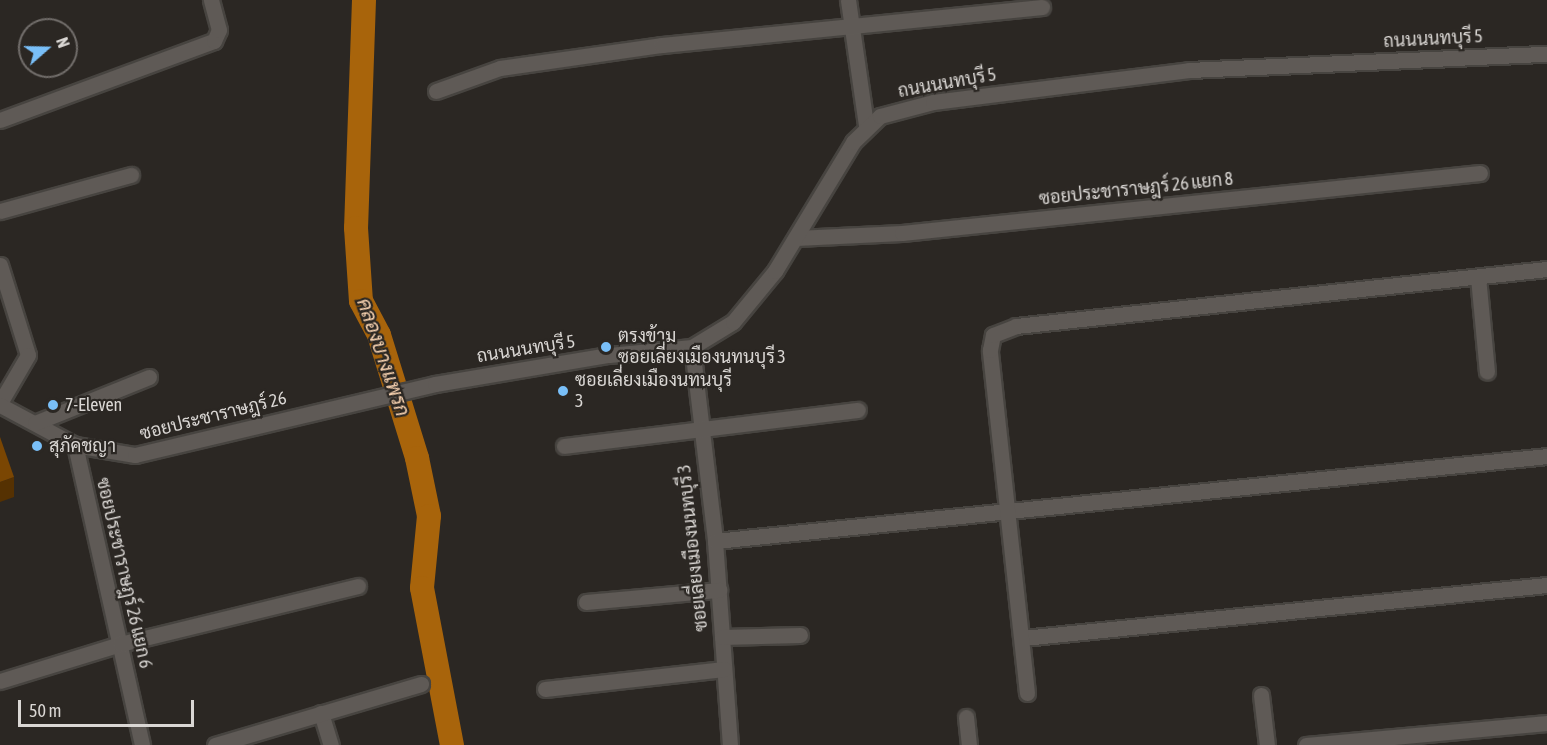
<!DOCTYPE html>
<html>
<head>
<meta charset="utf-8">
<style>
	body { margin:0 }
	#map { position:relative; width:1547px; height:745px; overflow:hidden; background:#2b2723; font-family:"Asap Condensed",Sarabun,sans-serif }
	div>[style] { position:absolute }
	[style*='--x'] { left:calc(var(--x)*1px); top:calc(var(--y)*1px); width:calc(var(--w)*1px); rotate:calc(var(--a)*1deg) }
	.canal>* { height:24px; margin:-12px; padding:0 12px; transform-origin:12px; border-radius:12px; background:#a8640b }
	.roads { filter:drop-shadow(2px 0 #474440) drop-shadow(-2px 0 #474440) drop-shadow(0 2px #474440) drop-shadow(0 -2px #474440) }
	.minor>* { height:15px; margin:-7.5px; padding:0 7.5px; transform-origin:7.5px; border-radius:7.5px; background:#5f5a56 }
	.shaded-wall>* { inset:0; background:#553102 }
	.building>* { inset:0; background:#7a4603 }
	.dots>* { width:16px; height:16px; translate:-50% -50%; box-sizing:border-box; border:3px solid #2b2723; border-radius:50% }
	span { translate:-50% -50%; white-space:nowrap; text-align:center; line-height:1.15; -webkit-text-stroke:4.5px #2b2723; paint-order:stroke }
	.street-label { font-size:18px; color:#dad7d4 }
	.poi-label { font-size:18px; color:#dad7d4 }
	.left { translate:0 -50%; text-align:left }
	.water-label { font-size:20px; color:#f6d1af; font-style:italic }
	.north { position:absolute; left:18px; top:18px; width:60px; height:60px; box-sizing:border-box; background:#2b2723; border:2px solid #716d6a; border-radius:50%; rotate:70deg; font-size:16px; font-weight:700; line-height:24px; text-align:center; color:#dad7d4 }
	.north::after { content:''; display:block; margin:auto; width:21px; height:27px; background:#79bff8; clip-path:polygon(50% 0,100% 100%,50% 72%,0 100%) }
	.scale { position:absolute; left:18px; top:700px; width:176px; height:27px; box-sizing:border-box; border:3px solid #dad7d4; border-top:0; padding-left:8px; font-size:18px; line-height:21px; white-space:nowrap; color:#dad7d4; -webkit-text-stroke:4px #2b2723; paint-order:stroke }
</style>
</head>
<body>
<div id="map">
	<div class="canal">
		<i style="--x:364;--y:0;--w:228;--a:92"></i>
		<i style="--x:356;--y:228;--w:73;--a:86.1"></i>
		<i style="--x:361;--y:301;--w:38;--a:62"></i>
		<i style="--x:379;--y:335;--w:129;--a:72.8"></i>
		<i style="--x:417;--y:458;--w:59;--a:78.3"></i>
		<i style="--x:429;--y:516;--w:72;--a:95.6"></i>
		<i style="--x:422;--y:588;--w:160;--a:79.2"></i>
	</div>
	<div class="roads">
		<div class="minor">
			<i style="--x:848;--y:0;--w:126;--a:81.8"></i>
			<i style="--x:436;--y:91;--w:68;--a:-19.8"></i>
			<i style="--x:500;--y:68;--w:164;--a:-8.1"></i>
			<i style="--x:662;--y:45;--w:382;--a:-5.7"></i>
			<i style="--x:0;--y:120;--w:228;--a:-20.3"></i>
			<i style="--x:214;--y:41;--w:12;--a:-66"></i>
			<i style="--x:219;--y:30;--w:31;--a:-105"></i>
			<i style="--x:0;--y:211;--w:136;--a:-15.4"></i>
			<i style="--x:796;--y:238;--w:106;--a:-2.7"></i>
			<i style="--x:902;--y:233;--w:581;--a:-5.93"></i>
			<i style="--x:0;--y:265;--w:94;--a:72.7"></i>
			<i style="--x:28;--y:355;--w:56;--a:120.3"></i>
			<i style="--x:1478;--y:277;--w:95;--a:84.6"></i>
			<i style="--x:692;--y:347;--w:195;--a:83.2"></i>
			<i style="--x:715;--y:541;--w:205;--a:85.8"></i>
			<i style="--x:0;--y:405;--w:85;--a:28.1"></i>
			<i style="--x:75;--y:445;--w:61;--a:9.5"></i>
			<i style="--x:135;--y:455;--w:308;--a:-13.3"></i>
			<i style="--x:435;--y:384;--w:176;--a:-9.5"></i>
			<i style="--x:609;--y:355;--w:83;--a:-5.5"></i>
			<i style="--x:692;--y:347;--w:48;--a:-31.4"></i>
			<i style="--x:733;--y:322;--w:66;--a:-50.5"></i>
			<i style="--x:775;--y:271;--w:151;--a:-58.8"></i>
			<i style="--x:853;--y:142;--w:37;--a:-44"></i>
			<i style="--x:880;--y:116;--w:55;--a:-14.8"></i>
			<i style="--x:933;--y:102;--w:258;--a:-7.1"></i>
			<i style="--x:1189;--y:70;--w:358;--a:-2.6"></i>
			<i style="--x:35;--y:423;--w:123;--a:-22"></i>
			<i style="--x:75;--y:445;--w:307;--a:77.4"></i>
			<i style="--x:564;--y:446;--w:296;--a:-7"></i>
			<i style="--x:715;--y:541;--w:836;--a:-5.83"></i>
			<i style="--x:586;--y:602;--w:134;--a:-5.2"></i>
			<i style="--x:722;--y:637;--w:78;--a:-1.5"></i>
			<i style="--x:1023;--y:638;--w:527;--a:-5.78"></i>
			<i style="--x:0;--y:681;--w:126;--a:-17.1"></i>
			<i style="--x:120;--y:644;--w:245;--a:-13.7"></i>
			<i style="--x:545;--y:689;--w:180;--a:-6.4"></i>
			<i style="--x:1027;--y:693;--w:345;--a:-96.2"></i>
			<i style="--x:990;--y:350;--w:15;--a:-79"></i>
			<i style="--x:993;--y:335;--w:25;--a:-21"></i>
			<i style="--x:1016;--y:326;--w:534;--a:-6.13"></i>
			<i style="--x:1261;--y:695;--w:50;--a:83.2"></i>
			<i style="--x:321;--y:713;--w:34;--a:73"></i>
			<i style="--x:966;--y:717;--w:28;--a:84"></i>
			<i style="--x:215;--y:745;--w:215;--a:-16.5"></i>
			<i style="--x:1306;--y:745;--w:242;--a:-5.2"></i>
		</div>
	</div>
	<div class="shaded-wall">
		<i style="clip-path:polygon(14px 477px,14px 497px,0 502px,0 482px)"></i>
	</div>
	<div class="building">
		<i style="clip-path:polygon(0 437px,14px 477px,0 482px)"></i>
	</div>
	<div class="dots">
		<i style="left:606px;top:347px;background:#79bff8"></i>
		<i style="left:563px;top:391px;background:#79bff8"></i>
		<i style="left:53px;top:405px;background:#79bff8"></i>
		<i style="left:37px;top:446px;background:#79bff8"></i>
	</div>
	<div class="street-label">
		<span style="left:1433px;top:39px;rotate:-3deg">ถนนนนทบุรี 5</span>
		<span style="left:947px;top:83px;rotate:-10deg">ถนนนนทบุรี 5</span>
		<span style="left:1136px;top:189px;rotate:-6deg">ซอยประชาราษฎร์ 26 แยก 8</span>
		<span style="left:526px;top:349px;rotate:-9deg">ถนนนนทบุรี 5</span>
		<span style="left:213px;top:416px;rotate:-14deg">ซอยประชาราษฎร์ 26</span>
		<span style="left:693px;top:548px;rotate:-96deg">ซอยเลี่ยงเมืองนนทบุรี 3</span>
		<span style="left:124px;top:573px;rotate:77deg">ซอยประชาราษฎร์ 26 แยก 6</span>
	</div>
	<div class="poi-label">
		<span class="left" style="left:618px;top:347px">ตรงข้าม<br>ซอยเลี่ยงเมืองนทนบุรี 3</span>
		<span class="left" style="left:575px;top:391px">ซอยเลี่ยงเมืองนทนบุรี<br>3</span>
		<span class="left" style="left:65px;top:405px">7-Eleven</span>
		<span class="left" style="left:49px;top:446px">สุภัคชญา</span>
	</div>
	<div class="water-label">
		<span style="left:384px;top:357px;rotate:71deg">คลองบางแพรก</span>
	</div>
	<div class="north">N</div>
	<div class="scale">50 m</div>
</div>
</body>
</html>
